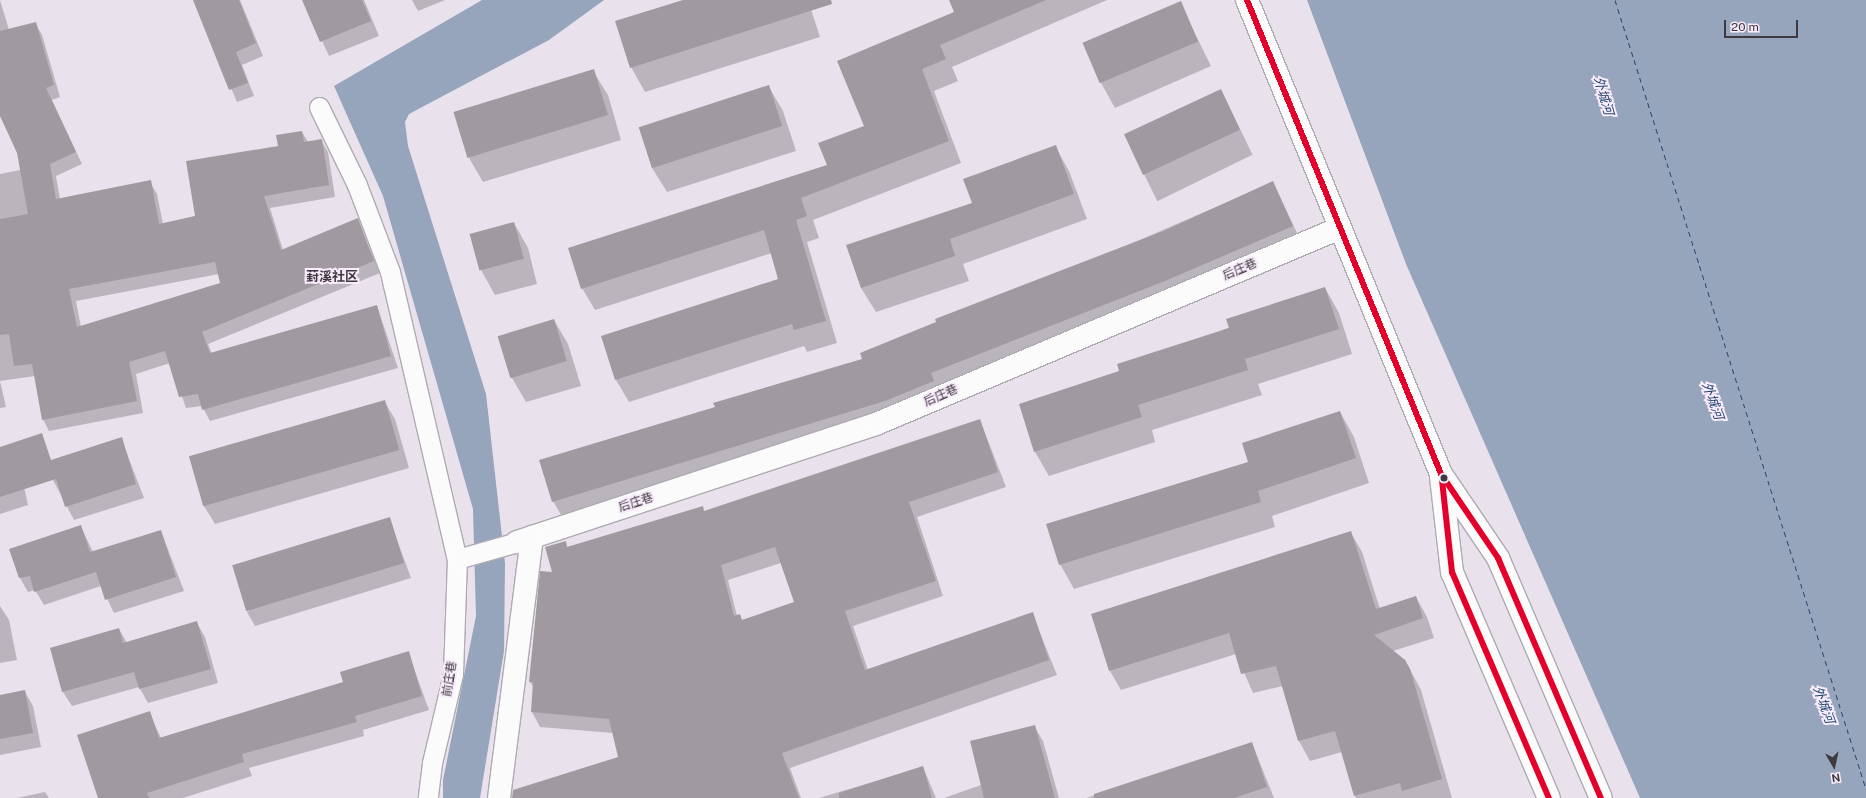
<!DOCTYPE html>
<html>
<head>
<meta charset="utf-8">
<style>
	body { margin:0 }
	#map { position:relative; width:1866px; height:798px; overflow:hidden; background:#e9e2ec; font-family:"Public Sans","Noto Sans SC",sans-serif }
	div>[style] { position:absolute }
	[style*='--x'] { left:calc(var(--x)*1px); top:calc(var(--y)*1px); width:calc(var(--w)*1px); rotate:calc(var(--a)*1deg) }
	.water>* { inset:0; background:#96a5bc }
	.shadow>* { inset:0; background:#0003; transform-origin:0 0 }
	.ferry>* { height:1px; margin-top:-0.5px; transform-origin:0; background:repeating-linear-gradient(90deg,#274973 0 5px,transparent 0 9px) }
	.building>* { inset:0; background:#a09aa0; transform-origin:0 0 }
	.roads { filter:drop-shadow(1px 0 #afaab1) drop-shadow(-1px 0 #afaab1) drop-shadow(0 1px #afaab1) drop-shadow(0 -1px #afaab1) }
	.minor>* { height:19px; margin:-9.5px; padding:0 9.5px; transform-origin:9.5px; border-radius:9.5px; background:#fcfbfc }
	.tertiary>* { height:22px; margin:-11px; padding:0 11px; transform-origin:11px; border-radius:11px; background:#fcfbfc }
	.secondary>* { height:22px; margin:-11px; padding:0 11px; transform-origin:11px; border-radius:11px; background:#fcfbfc }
	.bus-1>* { height:6px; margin:-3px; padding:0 3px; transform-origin:3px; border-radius:3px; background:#e4002b }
	.dots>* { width:11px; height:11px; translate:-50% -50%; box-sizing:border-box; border:2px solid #f9ecfc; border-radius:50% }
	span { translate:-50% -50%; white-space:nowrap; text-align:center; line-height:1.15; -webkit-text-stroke:4px #f9ecfc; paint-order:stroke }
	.street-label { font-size:12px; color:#3e393f }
	.water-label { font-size:13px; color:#274973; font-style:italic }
	.neighbourhood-label { font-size:13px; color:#3e393f; font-weight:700 }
	.north { position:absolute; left:1814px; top:746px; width:40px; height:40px; -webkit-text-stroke:3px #f9ecfc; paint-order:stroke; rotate:171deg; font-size:11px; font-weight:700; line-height:16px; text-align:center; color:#3e393f }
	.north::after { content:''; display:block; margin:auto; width:14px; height:18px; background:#3e393f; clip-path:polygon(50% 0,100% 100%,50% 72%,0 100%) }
	.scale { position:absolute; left:1724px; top:20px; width:74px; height:18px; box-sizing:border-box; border:2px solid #3e393f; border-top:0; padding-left:5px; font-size:12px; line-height:14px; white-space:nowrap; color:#3e393f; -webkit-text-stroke:3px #f9ecfc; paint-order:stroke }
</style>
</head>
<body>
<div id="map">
	<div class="water">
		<i style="clip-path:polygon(482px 0,604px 0,549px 40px,409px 114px,405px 122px,408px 146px,486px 394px,505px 563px,504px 651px,480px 798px,443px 798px,443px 780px,476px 616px,473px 509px,383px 196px,334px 86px)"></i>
		<i style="clip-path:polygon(1307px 0,1866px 0,1866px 798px,1640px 798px,1406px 264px)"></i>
	</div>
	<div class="shadow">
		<i style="clip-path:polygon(evenodd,0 0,9px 30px,35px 23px,42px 35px,60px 97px,52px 100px,82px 164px,56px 176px,60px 199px,150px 182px,157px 194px,163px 224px,196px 216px,302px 132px,308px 142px,321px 140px,328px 152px,335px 197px,270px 208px,283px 250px,357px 219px,380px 273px,208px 344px,212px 354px,377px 306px,398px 368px,210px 421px,202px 406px,186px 408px,170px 363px,136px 374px,143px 413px,49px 431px,43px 419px,35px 376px,0 381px,6px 407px,0 408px,0 174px,25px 169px,0 114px,0 0,219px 274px,221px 283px,81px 327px,76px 301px,219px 274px)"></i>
		<i style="clip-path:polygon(194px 0,240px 0,263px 56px,242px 65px,254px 96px,237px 102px)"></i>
		<i style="clip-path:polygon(303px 0,364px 0,379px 36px,329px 56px)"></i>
		<i style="clip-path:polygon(412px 0,445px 0,418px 11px)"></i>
		<i style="clip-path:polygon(686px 0,808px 0,820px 37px,645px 92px,631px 67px)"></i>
		<i style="clip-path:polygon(950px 0,1107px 0,952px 67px,958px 81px,934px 91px,961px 163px,813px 220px,819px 238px,807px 242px,837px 343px,807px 352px,804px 346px,629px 402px,616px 380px,602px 337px,780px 280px,772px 253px,595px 310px,582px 288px,828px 166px,865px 126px,955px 13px)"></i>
		<i style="clip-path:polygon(1180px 3px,1211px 66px,1115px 108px,1101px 83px)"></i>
		<i style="clip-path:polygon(593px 71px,608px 95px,621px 140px,483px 182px,469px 158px)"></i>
		<i style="clip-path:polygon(769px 87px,783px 111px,796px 151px,667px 192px,652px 168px,640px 128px)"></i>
		<i style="left:1221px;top:90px;width:72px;height:106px;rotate:64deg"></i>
		<i style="clip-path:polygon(1055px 146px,1069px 171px,1087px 219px,963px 264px,969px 281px,876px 312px,861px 288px,847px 246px,973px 203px)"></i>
		<i style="clip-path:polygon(1273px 182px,1305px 250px,1179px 305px,567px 525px,553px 501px,716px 407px,864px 360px)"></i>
		<i style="clip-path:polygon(514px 223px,528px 248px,537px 284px,495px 295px,481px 270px)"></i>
		<i style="clip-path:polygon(1325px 288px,1339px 313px,1352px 354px,1258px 384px,1262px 395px,1152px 430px,1155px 442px,1049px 476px,1035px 452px,1121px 372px)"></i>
		<i style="clip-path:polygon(554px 320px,568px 344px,581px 386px,526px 402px,512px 378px)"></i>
		<i style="clip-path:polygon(384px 401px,395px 419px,409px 468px,215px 524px,204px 506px)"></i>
		<i style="clip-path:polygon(1340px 412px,1354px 437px,1369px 483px,1272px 516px,1275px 527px,1074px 589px,1060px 564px)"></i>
		<i style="clip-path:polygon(evenodd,980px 420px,1006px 487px,917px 517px,943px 596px,853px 626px,868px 670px,1032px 613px,1057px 675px,790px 768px,801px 798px,524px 798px,619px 757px,613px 733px,540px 727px,532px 712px,534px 688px,530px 682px,553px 573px,565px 543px,568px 548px,702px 507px,705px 512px,980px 420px,781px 563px,795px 603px,742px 620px,737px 616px,728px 580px,781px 563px)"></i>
		<i style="clip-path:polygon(121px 438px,144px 498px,74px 520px,53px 480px)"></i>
		<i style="clip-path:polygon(0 448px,18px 459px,28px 505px,0 514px)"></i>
		<i style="clip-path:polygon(389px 518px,411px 578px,255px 626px,247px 612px)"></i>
		<i style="clip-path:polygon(81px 527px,93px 552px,161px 531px,184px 591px,114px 613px,101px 586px,44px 605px,35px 590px,28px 592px,20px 578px)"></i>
		<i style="clip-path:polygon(1351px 533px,1362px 552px,1380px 609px,1416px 597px,1427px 617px,1434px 638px,1393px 651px,1405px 660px,1421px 690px,1452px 798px,1356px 798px,1342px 752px,1310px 761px,1299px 741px,1283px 686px,1253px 693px,1236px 654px,1121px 690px,1110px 671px)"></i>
		<i style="clip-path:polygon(0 606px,9px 620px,17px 660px,0 663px)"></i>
		<i style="clip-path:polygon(197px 623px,205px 637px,218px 683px,148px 703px,139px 687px,72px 706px,63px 692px,51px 648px,119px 629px,127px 643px)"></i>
		<i style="clip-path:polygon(408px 652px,429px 710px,363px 730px,364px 736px,249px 768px,252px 776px,183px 798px,111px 798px,149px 712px,161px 738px,344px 683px)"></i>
		<i style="clip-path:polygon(25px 692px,33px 706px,41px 747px,0 755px,0 696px)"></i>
		<i style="clip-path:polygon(1034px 726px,1043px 741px,1059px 798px,944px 798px,981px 785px)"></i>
		<i style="clip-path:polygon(1252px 743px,1274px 798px,1086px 798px)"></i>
		<i style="clip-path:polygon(923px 767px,936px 798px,819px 798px)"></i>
		<i style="clip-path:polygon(45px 792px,49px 798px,17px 798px)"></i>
	</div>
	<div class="ferry">
		<i style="--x:1615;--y:0;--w:828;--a:72.35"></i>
	</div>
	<div class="building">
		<i style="clip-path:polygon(193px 0,239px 0,256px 43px,236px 52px,248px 83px,229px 90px)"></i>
		<i style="clip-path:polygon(302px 0,362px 0,371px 21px,320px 42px)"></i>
		<i style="clip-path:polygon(683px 0,831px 0,832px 4px,630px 68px,615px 21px)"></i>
		<i style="clip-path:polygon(949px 0,1046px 0,940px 45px,946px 59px,922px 69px,949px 141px,801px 198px,807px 216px,796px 220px,826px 321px,794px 330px,792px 324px,615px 380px,601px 336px,778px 279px,764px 230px,581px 289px,568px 248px,827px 165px,818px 143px,864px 126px,837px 61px,954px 12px)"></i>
		<i style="left:1181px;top:1px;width:44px;height:107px;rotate:67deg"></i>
		<i style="clip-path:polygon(evenodd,36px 22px,54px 85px,46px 88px,76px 152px,50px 164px,56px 199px,151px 180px,159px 224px,195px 216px,186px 161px,278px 146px,276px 135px,302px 131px,304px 142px,322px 139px,329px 185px,264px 196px,281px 250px,358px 218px,374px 261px,202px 332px,210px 353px,377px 305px,391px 356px,202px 410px,198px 394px,179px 397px,165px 351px,129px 362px,137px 401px,42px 420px,32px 364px,14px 366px,9px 334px,0 335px,0 219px,28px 214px,17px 153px,0 116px,0 31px,36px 22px,215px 262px,220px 283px,77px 327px,69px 289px,215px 262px)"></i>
		<i style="left:594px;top:69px;width:48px;height:147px;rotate:73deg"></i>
		<i style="left:769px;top:85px;width:43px;height:137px;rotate:72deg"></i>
		<i style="left:1221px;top:89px;width:45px;height:107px;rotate:65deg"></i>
		<i style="clip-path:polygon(1056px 145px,1074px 194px,950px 239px,955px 256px,861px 288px,846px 245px,972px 203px,963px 179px)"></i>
		<i style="clip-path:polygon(1273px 181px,1293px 226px,1165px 281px,931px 373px,934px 381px,885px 401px,552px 502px,539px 460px,715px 407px,713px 403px,862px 359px,860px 353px,936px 322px,935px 319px,1166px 230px)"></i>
		<i style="left:514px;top:222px;width:38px;height:46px;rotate:75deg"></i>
		<i style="clip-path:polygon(1325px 287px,1339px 329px,1245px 359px,1248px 370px,1138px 405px,1142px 417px,1034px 452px,1019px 404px,1119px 371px,1117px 364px,1229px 328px,1226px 319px)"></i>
		<i style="left:554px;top:319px;width:44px;height:59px;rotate:73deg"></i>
		<i style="left:385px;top:400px;width:52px;height:204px;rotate:74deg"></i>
		<i style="clip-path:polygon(1340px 411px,1356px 458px,1258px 491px,1261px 502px,1059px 565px,1046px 524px,1248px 462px,1242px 443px)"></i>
		<i style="clip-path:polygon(evenodd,980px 419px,998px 472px,909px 502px,936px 581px,845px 611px,865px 670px,1033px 612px,1049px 660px,782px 753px,799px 798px,512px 798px,513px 790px,618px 757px,609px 719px,531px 712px,533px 682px,529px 682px,540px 571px,552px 572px,545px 547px,566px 541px,567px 547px,703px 506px,704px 511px,980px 419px,775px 547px,794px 602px,742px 620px,740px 614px,734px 616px,721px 565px,775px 547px)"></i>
		<i style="clip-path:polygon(42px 433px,51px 460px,122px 437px,136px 484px,65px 507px,56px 479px,0 497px,0 447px)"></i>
		<i style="left:390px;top:517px;width:48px;height:165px;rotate:73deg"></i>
		<i style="clip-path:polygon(81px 525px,90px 552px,161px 530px,176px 577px,105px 600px,96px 572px,34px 592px,30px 576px,19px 578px,9px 549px)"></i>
		<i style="clip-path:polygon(1351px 531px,1376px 609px,1416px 596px,1423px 618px,1374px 635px,1405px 660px,1410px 669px,1442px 779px,1402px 791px,1400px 783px,1354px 796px,1335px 731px,1298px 741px,1276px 666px,1241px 674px,1229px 633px,1109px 671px,1091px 614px)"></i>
		<i style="clip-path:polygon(197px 621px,211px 669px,139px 689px,134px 672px,62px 692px,50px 648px,119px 628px,123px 643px)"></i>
		<i style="clip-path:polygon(409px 651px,422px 696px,355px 716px,357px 722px,242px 754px,244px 762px,147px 793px,149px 798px,98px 798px,77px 735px,150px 711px,159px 738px,343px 682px,340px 672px)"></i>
		<i style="clip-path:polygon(25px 690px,33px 733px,0 739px,0 695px)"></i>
		<i style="clip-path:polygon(1035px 725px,1055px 798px,984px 798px,970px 741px)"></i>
		<i style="clip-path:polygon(1252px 742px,1267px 787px,1234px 798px,1094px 798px,1094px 794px)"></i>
		<i style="clip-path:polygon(923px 766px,932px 798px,839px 798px,839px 793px)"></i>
	</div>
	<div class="roads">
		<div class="minor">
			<i style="--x:319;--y:107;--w:87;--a:64"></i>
			<i style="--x:357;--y:185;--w:93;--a:69.2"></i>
			<i style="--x:390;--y:272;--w:295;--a:76.9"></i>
			<i style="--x:457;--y:559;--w:115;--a:92"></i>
			<i style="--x:453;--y:674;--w:91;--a:103.3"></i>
			<i style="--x:432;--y:763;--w:35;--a:97"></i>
			<i style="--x:457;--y:559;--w:62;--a:-15.8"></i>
		</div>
		<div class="tertiary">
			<i style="--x:517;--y:542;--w:378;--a:-18.2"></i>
			<i style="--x:876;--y:424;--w:504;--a:-22.9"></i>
			<i style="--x:499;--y:798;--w:263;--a:-82.8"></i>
		</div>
		<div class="secondary">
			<i style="--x:1247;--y:0;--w:512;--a:67.74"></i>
			<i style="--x:1441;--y:474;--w:102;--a:55.8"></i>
			<i style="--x:1498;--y:558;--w:261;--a:66.8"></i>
			<i style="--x:1441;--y:477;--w:96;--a:83.4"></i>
			<i style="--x:1452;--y:572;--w:246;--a:66.8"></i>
		</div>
	</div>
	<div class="bus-1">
		<i style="--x:1247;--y:0;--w:512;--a:67.74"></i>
		<i style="--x:1441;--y:474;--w:102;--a:55.8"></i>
		<i style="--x:1498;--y:558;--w:261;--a:66.8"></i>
		<i style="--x:1442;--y:480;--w:93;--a:83.8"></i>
		<i style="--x:1452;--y:572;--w:246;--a:66.8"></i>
	</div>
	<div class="dots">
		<i style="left:1444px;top:478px;background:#3e393f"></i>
	</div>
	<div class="street-label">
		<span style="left:1240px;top:270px;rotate:-23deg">后庄巷</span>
		<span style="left:941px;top:396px;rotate:-24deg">后庄巷</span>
		<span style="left:636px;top:503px;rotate:-18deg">后庄巷</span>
		<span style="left:450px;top:679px;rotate:-81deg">前庄巷</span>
	</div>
	<div class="water-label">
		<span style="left:1603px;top:96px;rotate:74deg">外城河</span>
		<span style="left:1712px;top:401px;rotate:70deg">外城河</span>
		<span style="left:1823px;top:705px;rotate:70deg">外城河</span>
	</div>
	<div class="neighbourhood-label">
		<span style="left:332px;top:277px">葑溪社区</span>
	</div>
	<div class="north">N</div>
	<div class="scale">20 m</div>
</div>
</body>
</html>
